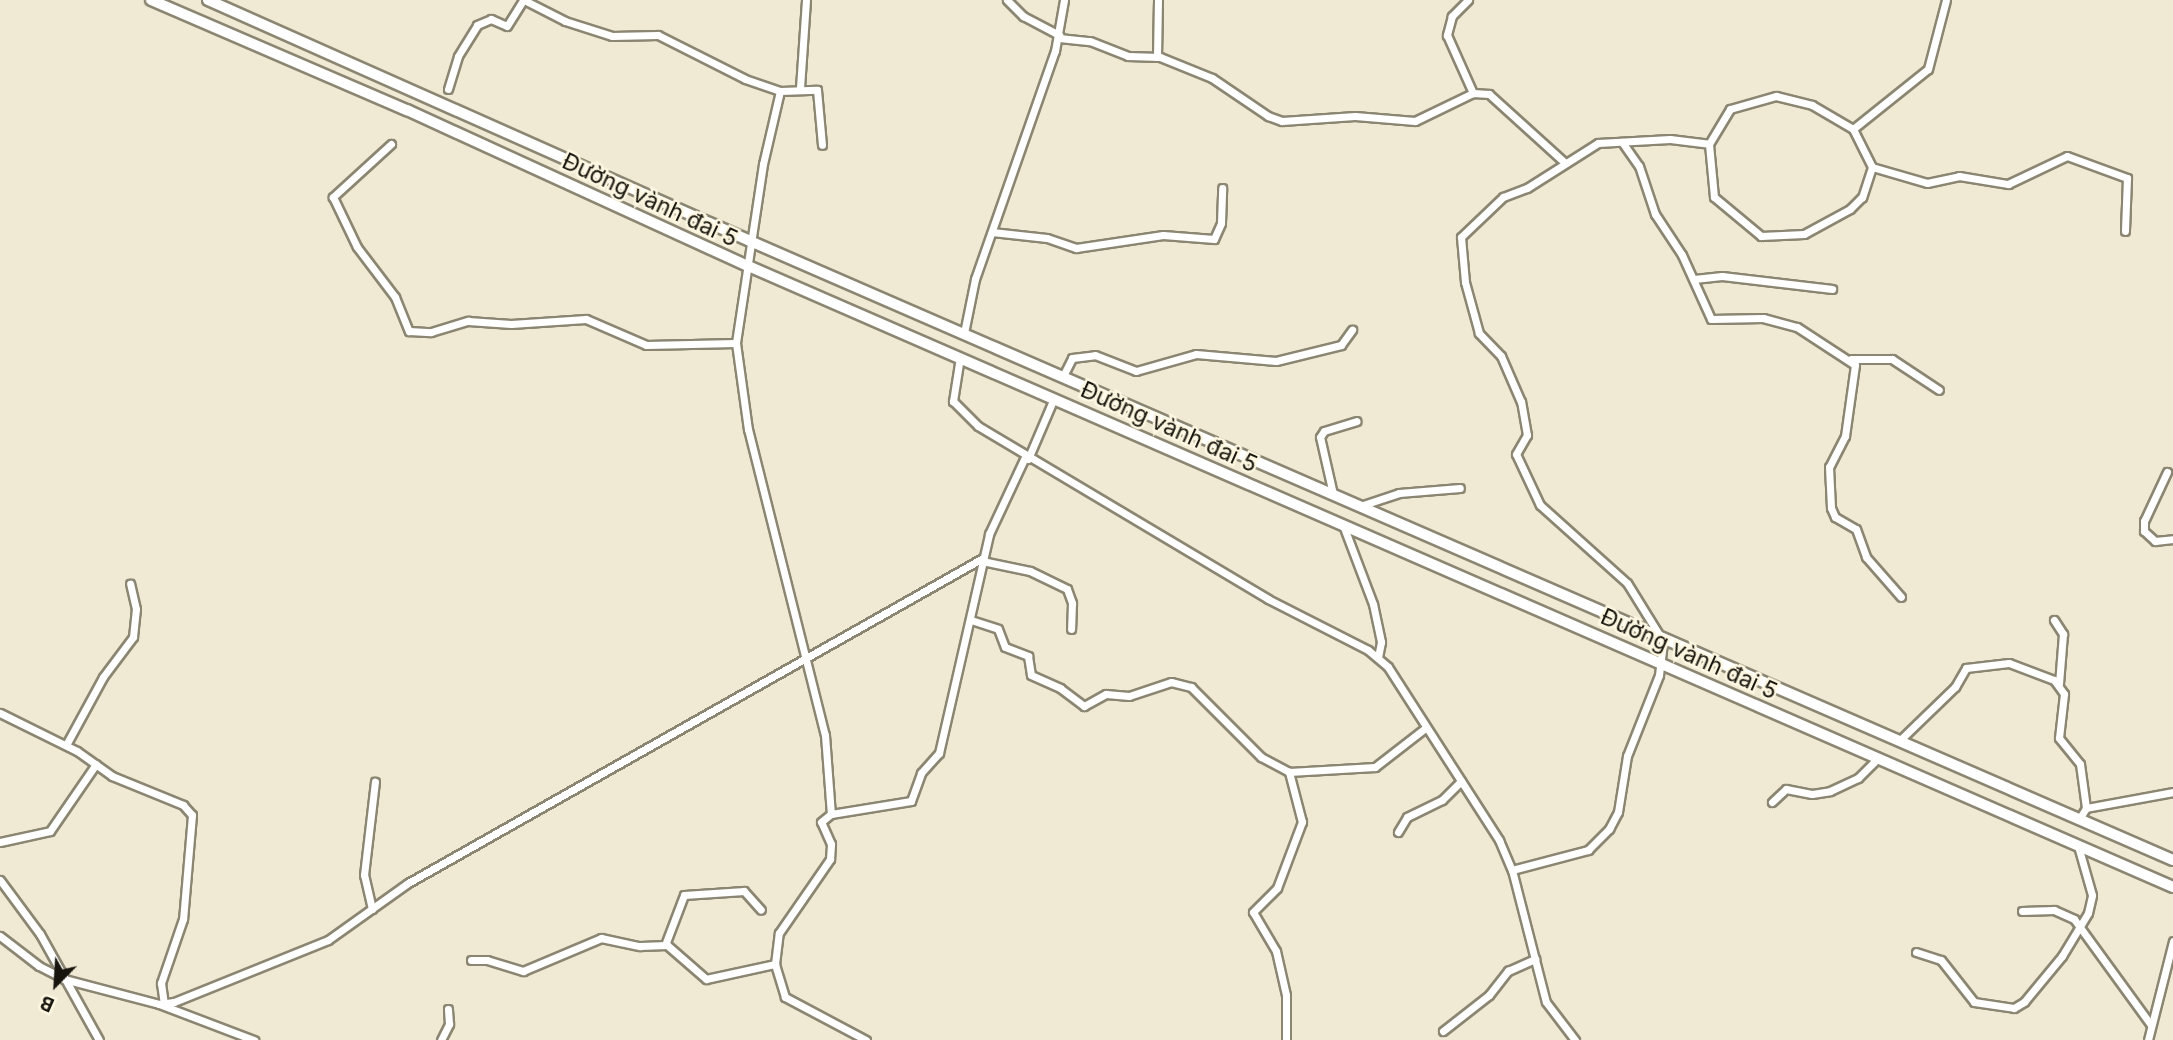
<!DOCTYPE html>
<html>
<head>
<meta charset="utf-8">
<style>
	body { margin:0 }
	#map { position:relative; width:2173px; height:1040px; overflow:hidden; background:#f0ead4; font-family:Inter,sans-serif }
	div>[style] { position:absolute }
	[style*='--x'] { left:calc(var(--x)*1px); top:calc(var(--y)*1px); width:calc(var(--w)*1px); rotate:calc(var(--a)*1deg) }
	.roads { filter:drop-shadow(2px 0 #8b8672) drop-shadow(-2px 0 #8b8672) drop-shadow(0 2px #8b8672) drop-shadow(0 -2px #8b8672) }
	.minor>* { height:7px; margin:-3.5px; padding:0 3.5px; transform-origin:3.5px; border-radius:3.5px; background:#fff }
	.secondary>* { height:10px; margin:-5px; padding:0 5px; transform-origin:5px; border-radius:5px; background:#fff }
	span { translate:-50% -50%; white-space:nowrap; text-align:center; line-height:1.15; -webkit-text-stroke:5px #fdf7e1; paint-order:stroke }
	.street-label { font-size:23px; color:#17150d }
	.north { position:absolute; left:21px; top:949px; width:70px; height:70px; -webkit-text-stroke:5px #fdf7e1; paint-order:stroke; rotate:204deg; font-size:19px; font-weight:700; line-height:28px; text-align:center; color:#17150d }
	.north::after { content:''; display:block; margin:auto; width:24px; height:32px; background:#17150d; clip-path:polygon(50% 0,100% 100%,50% 72%,0 100%) }
</style>
</head>
<body>
<div id="map">
	<div class="roads">
		<div class="minor">
			<i style="--x:524;--y:0;--w:46;--a:27.1"></i>
			<i style="--x:565;--y:21;--w:49;--a:17.7"></i>
			<i style="--x:612;--y:36;--w:46;--a:-1.2"></i>
			<i style="--x:658;--y:35;--w:97;--a:26.8"></i>
			<i style="--x:745;--y:79;--w:37;--a:19"></i>
			<i style="--x:780;--y:91;--w:37;--a:-2"></i>
			<i style="--x:817;--y:90;--w:55;--a:84.8"></i>
			<i style="--x:1007;--y:0;--w:23;--a:45"></i>
			<i style="--x:1023;--y:16;--w:41;--a:27.8"></i>
			<i style="--x:1468;--y:0;--w:23;--a:135"></i>
			<i style="--x:1452;--y:16;--w:20;--a:105"></i>
			<i style="--x:1447;--y:35;--w:64;--a:65.9"></i>
			<i style="--x:1059;--y:38;--w:31;--a:6"></i>
			<i style="--x:1090;--y:41;--w:41;--a:21.5"></i>
			<i style="--x:1128;--y:56;--w:32;--a:2"></i>
			<i style="--x:1160;--y:57;--w:56;--a:22"></i>
			<i style="--x:1212;--y:78;--w:68;--a:34.2"></i>
			<i style="--x:1268;--y:116;--w:15;--a:20"></i>
			<i style="--x:1282;--y:121;--w:73;--a:-3.9"></i>
			<i style="--x:1355;--y:116;--w:60;--a:4.8"></i>
			<i style="--x:1415;--y:121;--w:64;--a:-25.8"></i>
			<i style="--x:1473;--y:93;--w:16;--a:4"></i>
			<i style="--x:1489;--y:94;--w:103;--a:42.2"></i>
			<i style="--x:1157;--y:57;--w:57;--a:-89"></i>
			<i style="--x:800;--y:88;--w:88;--a:-86.1"></i>
			<i style="--x:448;--y:89;--w:34;--a:-73"></i>
			<i style="--x:458;--y:56;--w:36;--a:-58"></i>
			<i style="--x:477;--y:25;--w:15;--a:-23"></i>
			<i style="--x:491;--y:19;--w:17;--a:24"></i>
			<i style="--x:507;--y:26;--w:31;--a:-58"></i>
			<i style="--x:780;--y:91;--w:75;--a:103.1"></i>
			<i style="--x:763;--y:164;--w:181;--a:98.6"></i>
			<i style="--x:736;--y:343;--w:87;--a:82.1"></i>
			<i style="--x:748;--y:429;--w:316;--a:75.9"></i>
			<i style="--x:825;--y:735;--w:79;--a:85.7"></i>
			<i style="--x:1776;--y:96;--w:37;--a:14"></i>
			<i style="--x:1812;--y:105;--w:48;--a:30.3"></i>
			<i style="--x:1853;--y:129;--w:42;--a:63.4"></i>
			<i style="--x:1872;--y:167;--w:32;--a:108"></i>
			<i style="--x:1862;--y:197;--w:17;--a:135"></i>
			<i style="--x:1850;--y:209;--w:52;--a:151.5"></i>
			<i style="--x:1804;--y:234;--w:43;--a:177.3"></i>
			<i style="--x:1761;--y:236;--w:61;--a:-140.3"></i>
			<i style="--x:1714;--y:197;--w:53;--a:-95.4"></i>
			<i style="--x:1709;--y:144;--w:41;--a:-59"></i>
			<i style="--x:1730;--y:109;--w:48;--a:-15.8"></i>
			<i style="--x:1853;--y:129;--w:96;--a:-38.7"></i>
			<i style="--x:1928;--y:69;--w:71;--a:-75.4"></i>
			<i style="--x:1622;--y:142;--w:29;--a:55"></i>
			<i style="--x:1639;--y:166;--w:51;--a:71.6"></i>
			<i style="--x:1655;--y:214;--w:49;--a:56.6"></i>
			<i style="--x:1682;--y:255;--w:70;--a:65.6"></i>
			<i style="--x:1711;--y:319;--w:52;--a:-1.1"></i>
			<i style="--x:1763;--y:318;--w:35;--a:15"></i>
			<i style="--x:1797;--y:327;--w:69;--a:33.2"></i>
			<i style="--x:1855;--y:365;--w:72;--a:98"></i>
			<i style="--x:1845;--y:436;--w:35;--a:117"></i>
			<i style="--x:1829;--y:467;--w:41;--a:87.2"></i>
			<i style="--x:1831;--y:508;--w:10;--a:66"></i>
			<i style="--x:1835;--y:517;--w:24;--a:30"></i>
			<i style="--x:1856;--y:529;--w:30;--a:70"></i>
			<i style="--x:1866;--y:557;--w:53;--a:48.8"></i>
			<i style="--x:391;--y:144;--w:79;--a:137.6"></i>
			<i style="--x:333;--y:197;--w:55;--a:64.4"></i>
			<i style="--x:357;--y:247;--w:63;--a:52.8"></i>
			<i style="--x:395;--y:297;--w:37;--a:68"></i>
			<i style="--x:409;--y:331;--w:22;--a:3"></i>
			<i style="--x:431;--y:332;--w:39;--a:-17"></i>
			<i style="--x:468;--y:321;--w:43;--a:4"></i>
			<i style="--x:511;--y:324;--w:75;--a:-3.8"></i>
			<i style="--x:586;--y:319;--w:65;--a:23.4"></i>
			<i style="--x:646;--y:345;--w:90;--a:-1.3"></i>
			<i style="--x:1872;--y:167;--w:57;--a:16.2"></i>
			<i style="--x:1927;--y:183;--w:33;--a:-12"></i>
			<i style="--x:1959;--y:176;--w:50;--a:9.3"></i>
			<i style="--x:2008;--y:184;--w:65;--a:-25.4"></i>
			<i style="--x:2067;--y:156;--w:64;--a:20.1"></i>
			<i style="--x:2127;--y:178;--w:53;--a:92.2"></i>
			<i style="--x:992;--y:232;--w:55;--a:6.2"></i>
			<i style="--x:1047;--y:238;--w:31;--a:19"></i>
			<i style="--x:1076;--y:248;--w:88;--a:-8.5"></i>
			<i style="--x:1163;--y:235;--w:51;--a:4.5"></i>
			<i style="--x:1214;--y:239;--w:17;--a:-66"></i>
			<i style="--x:1221;--y:223;--w:35;--a:-88"></i>
			<i style="--x:1694;--y:279;--w:28;--a:-6"></i>
			<i style="--x:1722;--y:276;--w:111;--a:6.7"></i>
			<i style="--x:964;--y:333;--w:55;--a:-78.5"></i>
			<i style="--x:975;--y:279;--w:242;--a:-70.7"></i>
			<i style="--x:1055;--y:51;--w:52;--a:-80"></i>
			<i style="--x:960;--y:357;--w:45;--a:99"></i>
			<i style="--x:953;--y:401;--w:35;--a:45"></i>
			<i style="--x:978;--y:426;--w:338;--a:30.8"></i>
			<i style="--x:1268;--y:599;--w:112;--a:27"></i>
			<i style="--x:1368;--y:650;--w:26;--a:40"></i>
			<i style="--x:1388;--y:667;--w:206;--a:57.3"></i>
			<i style="--x:1499;--y:840;--w:33;--a:67"></i>
			<i style="--x:1512;--y:870;--w:136;--a:75.6"></i>
			<i style="--x:1546;--y:1002;--w:48;--a:52.7"></i>
			<i style="--x:1851;--y:359;--w:41;--a:0"></i>
			<i style="--x:1892;--y:359;--w:56;--a:33.4"></i>
			<i style="--x:1063;--y:376;--w:20;--a:-63"></i>
			<i style="--x:1072;--y:358;--w:23;--a:-7"></i>
			<i style="--x:1095;--y:355;--w:44;--a:21.3"></i>
			<i style="--x:1136;--y:371;--w:62;--a:-15.8"></i>
			<i style="--x:1196;--y:354;--w:80;--a:5"></i>
			<i style="--x:1276;--y:361;--w:67;--a:-13.8"></i>
			<i style="--x:1341;--y:345;--w:19;--a:-54"></i>
			<i style="--x:1028;--y:459;--w:66;--a:-66.9"></i>
			<i style="--x:2167;--y:472;--w:54;--a:115.1"></i>
			<i style="--x:2144;--y:521;--w:10;--a:90"></i>
			<i style="--x:2144;--y:531;--w:15;--a:42"></i>
			<i style="--x:2155;--y:541;--w:18;--a:-6"></i>
			<i style="--x:1333;--y:494;--w:58;--a:-102.8"></i>
			<i style="--x:1320;--y:437;--w:7;--a:-56"></i>
			<i style="--x:1324;--y:431;--w:34;--a:-17"></i>
			<i style="--x:1360;--y:506;--w:41;--a:-18.4"></i>
			<i style="--x:1399;--y:493;--w:61;--a:-4.7"></i>
			<i style="--x:1343;--y:525;--w:85;--a:69.2"></i>
			<i style="--x:1373;--y:604;--w:39;--a:78"></i>
			<i style="--x:1381;--y:642;--w:15;--a:101"></i>
			<i style="--x:982;--y:561;--w:49;--a:11.8"></i>
			<i style="--x:1030;--y:571;--w:41;--a:25.9"></i>
			<i style="--x:1067;--y:589;--w:15;--a:70"></i>
			<i style="--x:1072;--y:603;--w:26;--a:92"></i>
			<i style="--x:971;--y:620;--w:28;--a:18"></i>
			<i style="--x:998;--y:629;--w:19;--a:69"></i>
			<i style="--x:1005;--y:647;--w:25;--a:21"></i>
			<i style="--x:1028;--y:656;--w:19;--a:81"></i>
			<i style="--x:1031;--y:675;--w:32;--a:24"></i>
			<i style="--x:1060;--y:688;--w:30;--a:37"></i>
			<i style="--x:1084;--y:706;--w:25;--a:-29"></i>
			<i style="--x:1106;--y:694;--w:23;--a:5"></i>
			<i style="--x:1129;--y:696;--w:44;--a:-18.4"></i>
			<i style="--x:1171;--y:682;--w:21;--a:14"></i>
			<i style="--x:1191;--y:687;--w:99;--a:45"></i>
			<i style="--x:1261;--y:757;--w:32;--a:28"></i>
			<i style="--x:1289;--y:772;--w:86;--a:-3.3"></i>
			<i style="--x:1375;--y:767;--w:62;--a:-37.8"></i>
			<i style="--x:2054;--y:620;--w:17;--a:57"></i>
			<i style="--x:2063;--y:634;--w:50;--a:94.6"></i>
			<i style="--x:0;--y:713;--w:86;--a:26.3"></i>
			<i style="--x:77;--y:751;--w:43;--a:35.5"></i>
			<i style="--x:112;--y:776;--w:77;--a:22.2"></i>
			<i style="--x:183;--y:805;--w:13;--a:48"></i>
			<i style="--x:192;--y:815;--w:104;--a:94.9"></i>
			<i style="--x:183;--y:919;--w:68;--a:109"></i>
			<i style="--x:161;--y:983;--w:21;--a:82"></i>
			<i style="--x:1899;--y:741;--w:78;--a:-44"></i>
			<i style="--x:1955;--y:687;--w:22;--a:-60"></i>
			<i style="--x:1966;--y:668;--w:43;--a:-6.6"></i>
			<i style="--x:2009;--y:663;--w:48;--a:20.7"></i>
			<i style="--x:2054;--y:680;--w:17;--a:54"></i>
			<i style="--x:2064;--y:694;--w:44;--a:96.5"></i>
			<i style="--x:2059;--y:738;--w:33;--a:51"></i>
			<i style="--x:2080;--y:764;--w:44;--a:82.2"></i>
			<i style="--x:2086;--y:808;--w:13;--a:122"></i>
			<i style="--x:66;--y:745;--w:77;--a:-61.4"></i>
			<i style="--x:103;--y:677;--w:50;--a:-53.1"></i>
			<i style="--x:133;--y:637;--w:28;--a:-84"></i>
			<i style="--x:136;--y:609;--w:26;--a:-103"></i>
			<i style="--x:1772;--y:802;--w:19;--a:-43"></i>
			<i style="--x:1786;--y:789;--w:26;--a:11"></i>
			<i style="--x:1812;--y:794;--w:18;--a:-9"></i>
			<i style="--x:1830;--y:791;--w:31;--a:-25"></i>
			<i style="--x:1858;--y:778;--w:28;--a:-45"></i>
			<i style="--x:2086;--y:808;--w:88;--a:-10.4"></i>
			<i style="--x:1398;--y:832;--w:17;--a:-59"></i>
			<i style="--x:1407;--y:817;--w:39;--a:-26"></i>
			<i style="--x:1442;--y:800;--w:27;--a:-45"></i>
			<i style="--x:0;--y:842;--w:51;--a:-12.4"></i>
			<i style="--x:50;--y:831;--w:81;--a:-55.5"></i>
			<i style="--x:1512;--y:870;--w:79;--a:-14.7"></i>
			<i style="--x:1588;--y:850;--w:30;--a:-45"></i>
			<i style="--x:1609;--y:829;--w:19;--a:-62"></i>
			<i style="--x:1618;--y:812;--w:57;--a:-80.9"></i>
			<i style="--x:1627;--y:756;--w:87;--a:-68.4"></i>
			<i style="--x:1659;--y:675;--w:34;--a:-83"></i>
			<i style="--x:1663;--y:641;--w:68;--a:-121.8"></i>
			<i style="--x:1627;--y:583;--w:117;--a:-138.1"></i>
			<i style="--x:1540;--y:505;--w:56;--a:-115.2"></i>
			<i style="--x:1516;--y:454;--w:22;--a:-60"></i>
			<i style="--x:1527;--y:435;--w:34;--a:-100"></i>
			<i style="--x:1521;--y:402;--w:50;--a:-113.5"></i>
			<i style="--x:1501;--y:356;--w:32;--a:-134"></i>
			<i style="--x:1479;--y:333;--w:53;--a:-105.4"></i>
			<i style="--x:1465;--y:282;--w:45;--a:-95.1"></i>
			<i style="--x:1461;--y:237;--w:58;--a:-43.6"></i>
			<i style="--x:1503;--y:197;--w:26;--a:-21"></i>
			<i style="--x:1527;--y:188;--w:84;--a:-32.4"></i>
			<i style="--x:1598;--y:143;--w:72;--a:-3.2"></i>
			<i style="--x:1670;--y:139;--w:39;--a:7"></i>
			<i style="--x:0;--y:880;--w:67;--a:53.5"></i>
			<i style="--x:40;--y:934;--w:121;--a:60.9"></i>
			<i style="--x:372;--y:909;--w:35;--a:-103"></i>
			<i style="--x:364;--y:875;--w:94;--a:-83.3"></i>
			<i style="--x:2022;--y:911;--w:32;--a:-2"></i>
			<i style="--x:2054;--y:910;--w:22;--a:24"></i>
			<i style="--x:2074;--y:919;--w:131;--a:54"></i>
			<i style="--x:0;--y:936;--w:49;--a:37.6"></i>
			<i style="--x:39;--y:966;--w:28;--a:27"></i>
			<i style="--x:64;--y:979;--w:98;--a:14.7"></i>
			<i style="--x:159;--y:1004;--w:15;--a:-8"></i>
			<i style="--x:174;--y:1002;--w:166;--a:-21.9"></i>
			<i style="--x:328;--y:940;--w:98;--a:-35.5"></i>
			<i style="--x:408;--y:883;--w:660;--a:-29.48"></i>
			<i style="--x:665;--y:945;--w:53;--a:-69.2"></i>
			<i style="--x:684;--y:895;--w:60;--a:-3.8"></i>
			<i style="--x:744;--y:891;--w:25;--a:48"></i>
			<i style="--x:1916;--y:952;--w:26;--a:18"></i>
			<i style="--x:1941;--y:960;--w:53;--a:51.8"></i>
			<i style="--x:1974;--y:1002;--w:40;--a:8.5"></i>
			<i style="--x:2014;--y:1008;--w:12;--a:-31"></i>
			<i style="--x:2024;--y:1002;--w:60;--a:-50.4"></i>
			<i style="--x:2062;--y:956;--w:50;--a:-58.8"></i>
			<i style="--x:2088;--y:913;--w:18;--a:-77"></i>
			<i style="--x:2092;--y:895;--w:51;--a:-105.9"></i>
			<i style="--x:471;--y:960;--w:16;--a:0"></i>
			<i style="--x:487;--y:960;--w:38;--a:17"></i>
			<i style="--x:523;--y:971;--w:85;--a:-22.9"></i>
			<i style="--x:601;--y:938;--w:40;--a:12"></i>
			<i style="--x:640;--y:946;--w:27;--a:-2"></i>
			<i style="--x:667;--y:945;--w:52;--a:41.1"></i>
			<i style="--x:706;--y:979;--w:71;--a:-12.3"></i>
			<i style="--x:159;--y:1004;--w:102;--a:20.8"></i>
			<i style="--x:1443;--y:1031;--w:58;--a:-38"></i>
			<i style="--x:1489;--y:995;--w:31;--a:-52"></i>
			<i style="--x:1508;--y:971;--w:30;--a:-24"></i>
			<i style="--x:441;--y:1040;--w:18;--a:-63"></i>
			<i style="--x:449;--y:1024;--w:15;--a:-94"></i>
			<i style="--x:866;--y:1040;--w:92;--a:-152"></i>
			<i style="--x:785;--y:997;--w:34;--a:-107"></i>
			<i style="--x:775;--y:964;--w:31;--a:-83"></i>
			<i style="--x:779;--y:933;--w:90;--a:-55.4"></i>
			<i style="--x:830;--y:859;--w:15;--a:-86"></i>
			<i style="--x:831;--y:844;--w:24;--a:-114"></i>
			<i style="--x:821;--y:822;--w:13;--a:-39"></i>
			<i style="--x:831;--y:814;--w:81;--a:-9.2"></i>
			<i style="--x:911;--y:801;--w:30;--a:-70"></i>
			<i style="--x:921;--y:773;--w:27;--a:-48"></i>
			<i style="--x:939;--y:753;--w:225;--a:-77.1"></i>
			<i style="--x:989;--y:534;--w:85;--a:-64.9"></i>
			<i style="--x:1286;--y:1040;--w:45;--a:-90"></i>
			<i style="--x:1286;--y:995;--w:45;--a:-102.8"></i>
			<i style="--x:1276;--y:951;--w:45;--a:-120.5"></i>
			<i style="--x:1253;--y:912;--w:34;--a:-45"></i>
			<i style="--x:1277;--y:888;--w:71;--a:-69.3"></i>
			<i style="--x:1302;--y:822;--w:52;--a:-104.6"></i>
			<i style="--x:2148;--y:1040;--w:102;--a:-75.8"></i>
		</div>
		<div class="secondary">
			<i style="--x:151;--y:0;--w:279;--a:23.3"></i>
			<i style="--x:407;--y:110;--w:373;--a:24.6"></i>
			<i style="--x:746;--y:265;--w:1557;--a:23.55"></i>
			<i style="--x:208;--y:0;--w:593;--a:23.97"></i>
			<i style="--x:750;--y:241;--w:1552;--a:23.51"></i>
		</div>
	</div>
	<div class="street-label">
		<span style="left:650px;top:200px;rotate:25deg">Đường vành đai 5</span>
		<span style="left:1169px;top:427px;rotate:24deg">Đường vành đai 5</span>
		<span style="left:1689px;top:654px;rotate:24deg">Đường vành đai 5</span>
	</div>
	<div class="north">B</div>
</div>
</body>
</html>
